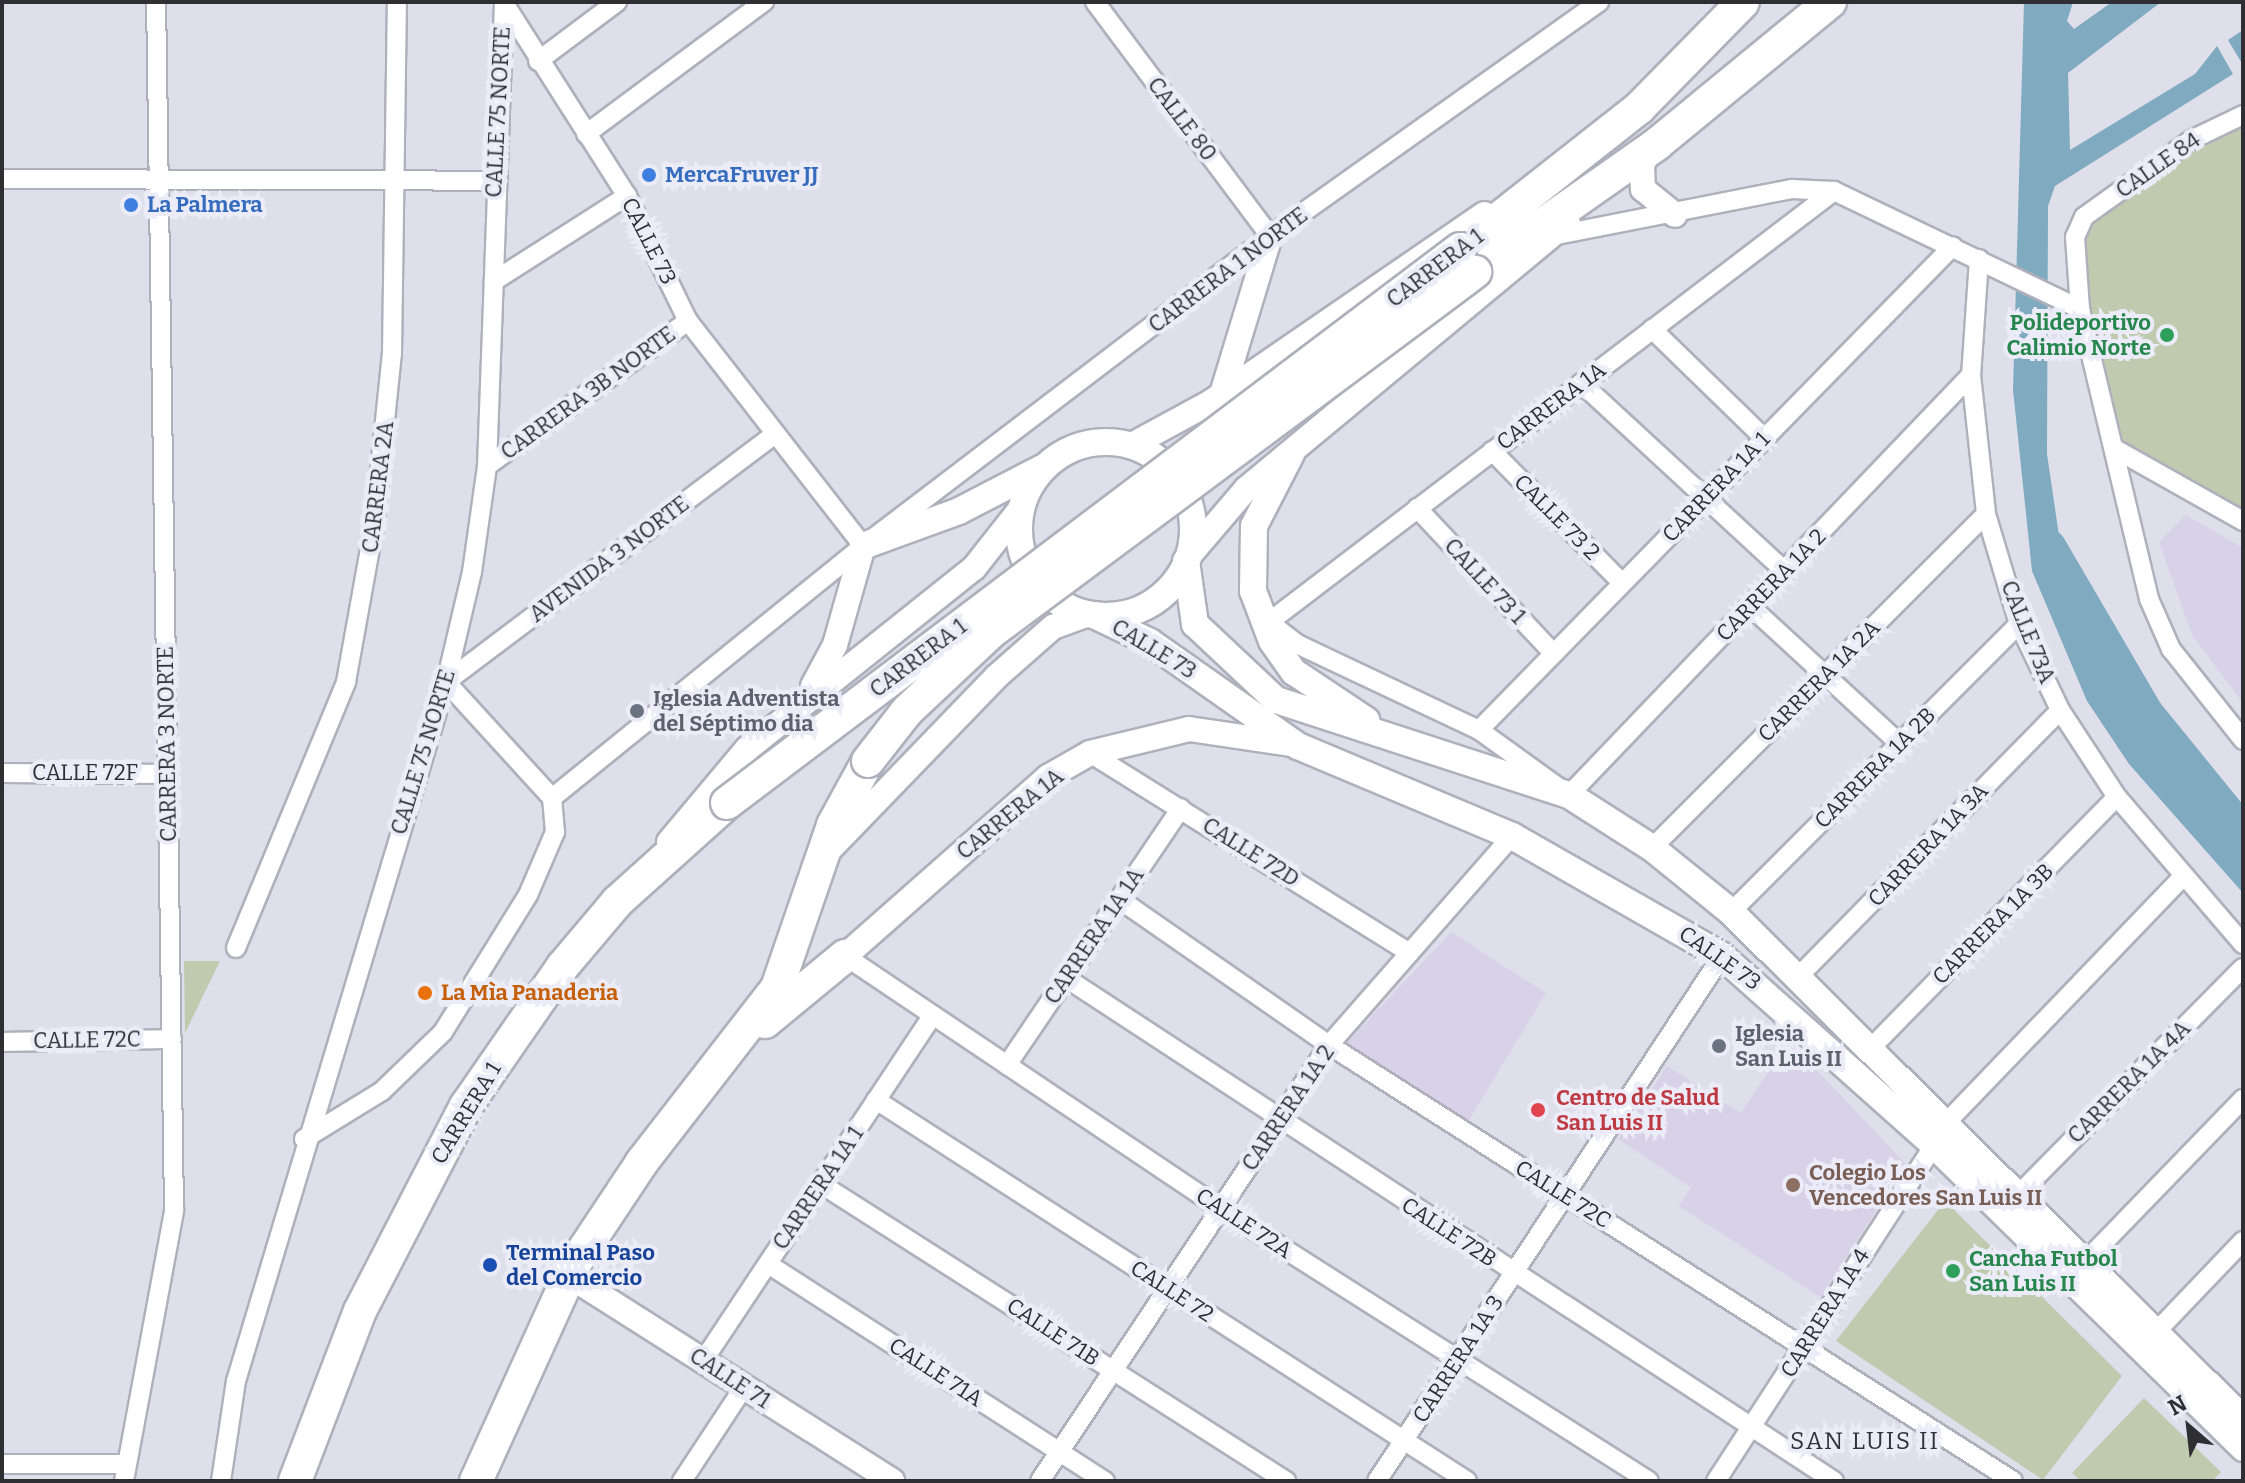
<!DOCTYPE html>
<html>
<head>
<meta charset="utf-8">
<style>
	body { margin:0 }
	#map { position:relative; width:2245px; height:1483px; overflow:hidden; background:#dedfeb; font-family:Bitter,serif }
	div>[style] { position:absolute }
	[style*='--x'] { left:calc(var(--x)*1px); top:calc(var(--y)*1px); width:calc(var(--w)*1px); rotate:calc(var(--a)*1deg) }
	.education>* { inset:0; background:#d8d2e8 }
	.green>* { inset:0; background:#c0caaf }
	.water>* { inset:0; background:#7faabf }
	.river>* { height:32px; margin:-16px; padding:0 16px; transform-origin:16px; border-radius:16px; background:#7faabf }
	.roads { filter:drop-shadow(2px 0 #b0b0bc) drop-shadow(-2px 0 #b0b0bc) drop-shadow(0 2px #b0b0bc) drop-shadow(0 -2px #b0b0bc) }
	.minor>* { height:18px; margin:-9px; padding:0 9px; transform-origin:9px; border-radius:9px; background:#fff }
	.tertiary>* { height:24px; margin:-12px; padding:0 12px; transform-origin:12px; border-radius:12px; background:#fff }
	.secondary>* { height:26px; margin:-13px; padding:0 13px; transform-origin:13px; border-radius:13px; background:#fff }
	.secondary>.ring { margin:-13px; padding:0; box-sizing:content-box; background:none; border:26px solid #fff; border-radius:50% }
	.trunk>* { height:32px; margin:-16px; padding:0 16px; transform-origin:16px; border-radius:16px; background:#fff }
	.bridges { filter:drop-shadow(2px 0 #b0b0bc) drop-shadow(-2px 0 #b0b0bc) drop-shadow(0 2px #b0b0bc) drop-shadow(0 -2px #b0b0bc) }
	.trunk-bridge>* { height:32px; margin:-16px; padding:0 16px; transform-origin:16px; border-radius:16px; background:#fff }
	.dots>* { width:22px; height:22px; translate:-50% -50%; box-sizing:border-box; border:4px solid #ececf8; border-radius:50% }
	span { translate:-50% -50%; white-space:nowrap; text-align:center; line-height:1.15; -webkit-text-stroke:8px #ececf8; paint-order:stroke }
	.street-label { font-size:22px; color:#2e2e33 }
	.shop-label { font-size:22px; color:#366cbe; font-weight:700 }
	.left { translate:0 -50%; text-align:left }
	.leisure-label { font-size:22px; color:#27864d; font-weight:700 }
	.right { translate:-100% -50%; text-align:right }
	.worship-label { font-size:22px; color:#5b616d; font-weight:700 }
	.food-label { font-size:22px; color:#c56008; font-weight:700 }
	.health-label { font-size:22px; color:#be3a42; font-weight:700 }
	.education-label { font-size:22px; color:#785e54; font-weight:700 }
	.transit-label { font-size:22px; color:#164399; font-weight:700 }
	.neighbourhood-label { font-size:24px; color:#32323b; letter-spacing:2px }
	.frame { position:absolute; inset:0; border:4px solid #2e2e33; pointer-events:none }
	.north { position:absolute; left:2149px; top:1387px; width:80px; height:80px; -webkit-text-stroke:6px #ececf8; paint-order:stroke; rotate:332deg; font-size:22px; font-weight:700; line-height:32px; text-align:center; color:#2e2e33 }
	.north::after { content:''; display:block; margin:auto; width:28px; height:36px; background:#2e2e33; clip-path:polygon(50% 0,100% 100%,50% 72%,0 100%) }
</style>
</head>
<body>
<div id="map">
	<div class="education">
		<i style="clip-path:polygon(2186px 515px,2243px 548px,2243px 703px,2192px 635px,2159px 542px)"></i>
		<i style="clip-path:polygon(1451px 932px,1546px 993px,1466px 1125px,1346px 1044px)"></i>
		<i style="clip-path:polygon(1789px 1041px,1906px 1164px,1820px 1297px,1679px 1206px,1701px 1172px,1690px 1187px,1618px 1139px,1667px 1066px,1741px 1113px)"></i>
	</div>
	<div class="green">
		<i style="clip-path:polygon(2243px 115px,2243px 521px,2117px 450px,2089px 326px,2080px 225px)"></i>
		<i style="clip-path:polygon(184px 961px,220px 961px,185px 1033px)"></i>
		<i style="clip-path:polygon(1945px 1201px,2122px 1376px,2043px 1480px,1836px 1341px)"></i>
		<i style="clip-path:polygon(2144px 1398px,2221px 1472px,2212px 1481px,2081px 1481px,2072px 1473px)"></i>
	</div>
	<div class="water">
		<i style="clip-path:polygon(2024px 2px,2073px 2px,2067px 21px,2074px 29px,2112px 2px,2161px 2px,2068px 73px,2070px 150px,2195px 74px,2217px 46px,2233px 74px,2055px 186px,2048px 206px,2047px 454px,2063px 563px,2085px 620px,2115px 685px,2154px 744px,2243px 845px,2243px 893px,2129px 764px,2087px 701px,2032px 571px,2013px 390px)"></i>
		<i style="clip-path:polygon(2243px 30px,2243px 65px,2228px 40px)"></i>
	</div>
	<div class="river">
		<i style="--x:2050;--y:546;--w:192;--a:59.7"></i>
		<i style="--x:2147;--y:712;--w:152;--a:50.9"></i>
	</div>
	<div class="roads">
		<div class="minor">
			<i style="--x:1095;--y:2;--w:292;--a:53.2"></i>
			<i style="--x:504;--y:3;--w:229;--a:57.5"></i>
			<i style="--x:627;--y:196;--w:139;--a:64"></i>
			<i style="--x:688;--y:321;--w:285;--a:52.1"></i>
			<i style="--x:538;--y:61;--w:99;--a:-36.8"></i>
			<i style="--x:2243;--y:115;--w:58;--a:154.3"></i>
			<i style="--x:2191;--y:140;--w:132;--a:144.3"></i>
			<i style="--x:2084;--y:217;--w:22;--a:114"></i>
			<i style="--x:2075;--y:237;--w:72;--a:86"></i>
			<i style="--x:2080;--y:309;--w:298;--a:76.6"></i>
			<i style="--x:2149;--y:599;--w:55;--a:66.3"></i>
			<i style="--x:2171;--y:649;--w:116;--a:51.6"></i>
			<i style="--x:586;--y:134;--w:222;--a:-36.6"></i>
			<i style="--x:2;--y:179;--w:491;--a:0.2"></i>
			<i style="--x:1834;--y:191;--w:711;--a:142.66"></i>
			<i style="--x:1269;--y:622;--w:36;--a:38"></i>
			<i style="--x:1297;--y:644;--w:201;--a:25.3"></i>
			<i style="--x:1479;--y:730;--w:111;--a:35.8"></i>
			<i style="--x:1569;--y:795;--w:581;--a:-46.25"></i>
			<i style="--x:1552;--y:236;--w:245;--a:-11.1"></i>
			<i style="--x:1792;--y:189;--w:42;--a:2.7"></i>
			<i style="--x:1834;--y:191;--w:273;--a:25.6"></i>
			<i style="--x:1979;--y:259;--w:116;--a:93.9"></i>
			<i style="--x:1971;--y:375;--w:140;--a:83.8"></i>
			<i style="--x:1986;--y:514;--w:115;--a:73.3"></i>
			<i style="--x:2019;--y:624;--w:95;--a:64.5"></i>
			<i style="--x:2060;--y:710;--w:104;--a:56.8"></i>
			<i style="--x:2117;--y:797;--w:194;--a:49.4"></i>
			<i style="--x:494;--y:281;--w:158;--a:-32.6"></i>
			<i style="--x:1652;--y:329;--w:156;--a:44.2"></i>
			<i style="--x:1581;--y:383;--w:277;--a:42.7"></i>
			<i style="--x:2117;--y:450;--w:145;--a:29.4"></i>
			<i style="--x:1492;--y:451;--w:185;--a:45.4"></i>
			<i style="--x:487;--y:466;--w:248;--a:-35.8"></i>
			<i style="--x:1417;--y:508;--w:199;--a:46.8"></i>
			<i style="--x:1751;--y:607;--w:202;--a:42.6"></i>
			<i style="--x:1479;--y:730;--w:677;--a:-45.6"></i>
			<i style="--x:1090;--y:753;--w:377;--a:32"></i>
			<i style="--x:2;--y:773;--w:166;--a:0.3"></i>
			<i style="--x:552;--y:798;--w:400;--a:-39"></i>
			<i style="--x:863;--y:546;--w:512;--a:-37.3"></i>
			<i style="--x:1270;--y:236;--w:404;--a:-35.4"></i>
			<i style="--x:552;--y:798;--w:157;--a:-132.4"></i>
			<i style="--x:446;--y:682;--w:408;--a:-37"></i>
			<i style="--x:1652;--y:848;--w:472;--a:-45"></i>
			<i style="--x:1119;--y:899;--w:256;--a:34.8"></i>
			<i style="--x:1329;--y:1045;--w:811;--a:32.51"></i>
			<i style="--x:1731;--y:912;--w:407;--a:-45"></i>
			<i style="--x:236;--y:948;--w:288;--a:-67.5"></i>
			<i style="--x:346;--y:682;--w:158;--a:-79.8"></i>
			<i style="--x:374;--y:527;--w:174;--a:-84.1"></i>
			<i style="--x:392;--y:354;--w:352;--a:-89.2"></i>
			<i style="--x:845;--y:956;--w:452;--a:33.9"></i>
			<i style="--x:1220;--y:1208;--w:508;--a:32.47"></i>
			<i style="--x:1066;--y:978;--w:918;--a:33.22"></i>
			<i style="--x:1795;--y:980;--w:378;--a:-45.5"></i>
			<i style="--x:2;--y:1042;--w:170;--a:-1"></i>
			<i style="--x:1869;--y:1050;--w:354;--a:-45.6"></i>
			<i style="--x:1007;--y:1065;--w:310;--a:-55.9"></i>
			<i style="--x:876;--y:1100;--w:703;--a:32.81"></i>
			<i style="--x:1944;--y:1125;--w:343;--a:-46.1"></i>
			<i style="--x:304;--y:1139;--w:92;--a:-31.6"></i>
			<i style="--x:382;--y:1091;--w:85;--a:-44"></i>
			<i style="--x:443;--y:1032;--w:161;--a:-58.2"></i>
			<i style="--x:528;--y:895;--w:69;--a:-66.8"></i>
			<i style="--x:555;--y:832;--w:34;--a:-95"></i>
			<i style="--x:821;--y:1184;--w:552;--a:32.57"></i>
			<i style="--x:2016;--y:1197;--w:322;--a:-45.3"></i>
			<i style="--x:768;--y:1264;--w:401;--a:32.8"></i>
			<i style="--x:2083;--y:1264;--w:230;--a:-45.9"></i>
			<i style="--x:2154;--y:1334;--w:129;--a:-46.3"></i>
			<i style="--x:703;--y:1361;--w:415;--a:-56.4"></i>
			<i style="--x:2;--y:1464;--w:125;--a:0"></i>
			<i style="--x:124;--y:1481;--w:276;--a:-79.5"></i>
			<i style="--x:174;--y:1210;--w:1208;--a:-90.85"></i>
			<i style="--x:221;--y:1481;--w:101;--a:-81.5"></i>
			<i style="--x:236;--y:1381;--w:730;--a:-73.28"></i>
			<i style="--x:446;--y:682;--w:113;--a:-76.7"></i>
			<i style="--x:472;--y:572;--w:107;--a:-81.9"></i>
			<i style="--x:487;--y:466;--w:464;--a:-87.9"></i>
			<i style="--x:682;--y:1481;--w:113;--a:-56.6"></i>
			<i style="--x:1040;--y:1481;--w:523;--a:-56.46"></i>
			<i style="--x:1329;--y:1045;--w:278;--a:-48.8"></i>
			<i style="--x:1377;--y:1481;--w:628;--a:-56.69"></i>
			<i style="--x:1716;--y:1481;--w:401;--a:-57"></i>
		</div>
		<div class="tertiary">
			<i style="--x:1652;--y:148;--w:19;--a:122"></i>
			<i style="--x:1642;--y:164;--w:25;--a:88"></i>
			<i style="--x:1643;--y:189;--w:41;--a:39.1"></i>
			<i style="--x:1222;--y:394;--w:165;--a:-73.1"></i>
			<i style="--x:1130;--y:446;--w:92;--a:-28.5"></i>
			<i style="--x:1211;--y:402;--w:332;--a:-34.5"></i>
			<i style="--x:1188;--y:557;--w:89;--a:-49.5"></i>
			<i style="--x:1246;--y:489;--w:418;--a:-39.7"></i>
			<i style="--x:813;--y:686;--w:47;--a:-61.8"></i>
			<i style="--x:835;--y:645;--w:103;--a:-74.2"></i>
			<i style="--x:669;--y:842;--w:121;--a:-50"></i>
			<i style="--x:747;--y:749;--w:290;--a:-38.6"></i>
			<i style="--x:974;--y:568;--w:78;--a:-51.8"></i>
			<i style="--x:831;--y:848;--w:238;--a:-46"></i>
			<i style="--x:996;--y:677;--w:76;--a:-41.3"></i>
			<i style="--x:1053;--y:627;--w:38;--a:-20"></i>
			<i style="--x:845;--y:956;--w:271;--a:-41.4"></i>
			<i style="--x:1048;--y:777;--w:48;--a:-29.7"></i>
			<i style="--x:1090;--y:753;--w:102;--a:-13.6"></i>
			<i style="--x:1189;--y:729;--w:104;--a:8.3"></i>
			<i style="--x:568;--y:1275;--w:384;--a:32.4"></i>
		</div>
		<div class="secondary">
			<i class="ring" style="left:1019px;top:442px;width:148px;height:148px"></i>
			<i style="--x:1291;--y:454;--w:81;--a:117.2"></i>
			<i style="--x:1254;--y:526;--w:65;--a:90.9"></i>
			<i style="--x:1253;--y:591;--w:53;--a:69.2"></i>
			<i style="--x:1272;--y:641;--w:38;--a:55"></i>
			<i style="--x:1294;--y:672;--w:87;--a:33.7"></i>
			<i style="--x:863;--y:546;--w:102;--a:-20"></i>
			<i style="--x:959;--y:511;--w:93;--a:-27.4"></i>
			<i style="--x:1186;--y:561;--w:64;--a:81.9"></i>
			<i style="--x:1195;--y:624;--w:111;--a:43.2"></i>
			<i style="--x:1276;--y:700;--w:308;--a:18"></i>
			<i style="--x:1569;--y:795;--w:98;--a:32.6"></i>
			<i style="--x:1652;--y:848;--w:102;--a:39"></i>
			<i style="--x:1731;--y:912;--w:721;--a:44.72"></i>
			<i style="--x:1094;--y:615;--w:62;--a:25.7"></i>
			<i style="--x:1150;--y:642;--w:181;--a:35.1"></i>
			<i style="--x:1298;--y:746;--w:232;--a:22.8"></i>
			<i style="--x:1512;--y:836;--w:242;--a:29.7"></i>
			<i style="--x:1722;--y:956;--w:284;--a:41.7"></i>
			<i style="--x:1934;--y:1145;--w:433;--a:44.4"></i>
		</div>
		<div class="trunk">
			<i style="--x:1460;--y:249;--w:228;--a:-38.2"></i>
			<i style="--x:1639;--y:108;--w:148;--a:-45.5"></i>
			<i style="--x:1475;--y:272;--w:223;--a:-35.1"></i>
			<i style="--x:1657;--y:144;--w:224;--a:-39.4"></i>
			<i style="--x:765;--y:1022;--w:104;--a:-39.5"></i>
			<i style="--x:295;--y:1481;--w:182;--a:-69.1"></i>
			<i style="--x:360;--y:1311;--w:231;--a:-62.7"></i>
			<i style="--x:466;--y:1106;--w:170;--a:-55.3"></i>
			<i style="--x:563;--y:966;--w:84;--a:-49.8"></i>
			<i style="--x:617;--y:902;--w:148;--a:-42"></i>
			<i style="--x:476;--y:1481;--w:239;--a:-65.6"></i>
			<i style="--x:575;--y:1263;--w:121;--a:-56.4"></i>
			<i style="--x:642;--y:1162;--w:220;--a:-52.2"></i>
			<i style="--x:777;--y:988;--w:172;--a:-71"></i>
			<i style="--x:833;--y:825;--w:73;--a:-61.3"></i>
		</div>
	</div>
	<div class="bridges">
		<div class="trunk-bridge">
			<i style="--x:868;--y:761;--w:63;--a:-52"></i>
			<i style="--x:907;--y:711;--w:114;--a:-43.2"></i>
			<i style="--x:990;--y:633;--w:605;--a:-36.66"></i>
			<i style="--x:727;--y:803;--w:919;--a:-37.08"></i>
		</div>
	</div>
	<div class="dots">
		<i style="left:649px;top:175px;background:#3f7fe0"></i>
		<i style="left:131px;top:205px;background:#3f7fe0"></i>
		<i style="left:2167px;top:335px;background:#2e9e5b"></i>
		<i style="left:637px;top:711px;background:#6b7280"></i>
		<i style="left:425px;top:993px;background:#e8710a"></i>
		<i style="left:1719px;top:1046px;background:#6b7280"></i>
		<i style="left:1538px;top:1110px;background:#e0444e"></i>
		<i style="left:1793px;top:1185px;background:#8d6e63"></i>
		<i style="left:490px;top:1265px;background:#1a4fb4"></i>
		<i style="left:1953px;top:1271px;background:#2e9e5b"></i>
	</div>
	<div class="street-label">
		<span style="left:498px;top:112px;rotate:-87deg">CALLE 75 NORTE</span>
		<span style="left:1182px;top:119px;rotate:53deg">CALLE 80</span>
		<span style="left:2158px;top:165px;rotate:-35deg">CALLE 84</span>
		<span style="left:649px;top:241px;rotate:63deg">CALLE 73</span>
		<span style="left:1435px;top:268px;rotate:-37deg">CARRERA 1</span>
		<span style="left:1228px;top:270px;rotate:-37deg">CARRERA 1 NORTE</span>
		<span style="left:588px;top:393px;rotate:-36deg">CARRERA 3B NORTE</span>
		<span style="left:1551px;top:406px;rotate:-37deg">CARRERA 1A</span>
		<span style="left:378px;top:487px;rotate:-83deg">CARRERA 2A</span>
		<span style="left:1716px;top:487px;rotate:-46deg">CARRERA 1A 1</span>
		<span style="left:1557px;top:517px;rotate:45deg">CALLE 73 2</span>
		<span style="left:609px;top:559px;rotate:-37deg">AVENIDA 3 NORTE</span>
		<span style="left:1485px;top:581px;rotate:47deg">CALLE 73 1</span>
		<span style="left:1771px;top:585px;rotate:-46deg">CARRERA 1A 2</span>
		<span style="left:2028px;top:632px;rotate:68deg">CALLE 73A</span>
		<span style="left:1154px;top:649px;rotate:31deg">CALLE 73</span>
		<span style="left:918px;top:658px;rotate:-37deg">CARRERA 1</span>
		<span style="left:1819px;top:681px;rotate:-45deg">CARRERA 1A 2A</span>
		<span style="left:167px;top:744px;rotate:-91deg">CARRERA 3 NORTE</span>
		<span style="left:423px;top:752px;rotate:-73deg">CALLE 75 NORTE</span>
		<span style="left:1875px;top:768px;rotate:-45deg">CARRERA 1A 2B</span>
		<span style="left:85px;top:773px">CALLE 72F</span>
		<span style="left:1010px;top:814px;rotate:-39deg">CARRERA 1A</span>
		<span style="left:1928px;top:845px;rotate:-46deg">CARRERA 1A 3A</span>
		<span style="left:1251px;top:852px;rotate:32deg">CALLE 72D</span>
		<span style="left:1993px;top:924px;rotate:-45deg">CARRERA 1A 3B</span>
		<span style="left:1094px;top:936px;rotate:-56deg">CARRERA 1A 1A</span>
		<span style="left:1720px;top:958px;rotate:35deg">CALLE 73</span>
		<span style="left:87px;top:1040px;rotate:-1deg">CALLE 72C</span>
		<span style="left:2129px;top:1082px;rotate:-45deg">CARRERA 1A 4A</span>
		<span style="left:1288px;top:1108px;rotate:-56deg">CARRERA 1A 2</span>
		<span style="left:466px;top:1113px;rotate:-59deg">CARRERA 1</span>
		<span style="left:818px;top:1188px;rotate:-56deg">CARRERA 1A 1</span>
		<span style="left:1563px;top:1194px;rotate:32deg">CALLE 72C</span>
		<span style="left:1244px;top:1223px;rotate:33deg">CALLE 72A</span>
		<span style="left:1449px;top:1232px;rotate:33deg">CALLE 72B</span>
		<span style="left:1172px;top:1291px;rotate:33deg">CALLE 72</span>
		<span style="left:1825px;top:1313px;rotate:-58deg">CARRERA 1A 4</span>
		<span style="left:1053px;top:1332px;rotate:33deg">CALLE 71B</span>
		<span style="left:1458px;top:1359px;rotate:-57deg">CARRERA 1A 3</span>
		<span style="left:936px;top:1372px;rotate:33deg">CALLE 71A</span>
		<span style="left:730px;top:1378px;rotate:33deg">CALLE 71</span>
	</div>
	<div class="shop-label">
		<span class="left" style="left:665px;top:175px">MercaFruver JJ</span>
		<span class="left" style="left:147px;top:205px">La Palmera</span>
	</div>
	<div class="leisure-label">
		<span class="right" style="left:2151px;top:335px">Polideportivo<br>Calimio Norte</span>
		<span class="left" style="left:1969px;top:1271px">Cancha Futbol<br>San Luis II</span>
	</div>
	<div class="worship-label">
		<span class="left" style="left:653px;top:711px">Iglesia Adventista<br>del Séptimo dia</span>
		<span class="left" style="left:1735px;top:1046px">Iglesia<br>San Luis II</span>
	</div>
	<div class="food-label">
		<span class="left" style="left:441px;top:993px">La Mìa Panaderia</span>
	</div>
	<div class="health-label">
		<span class="left" style="left:1556px;top:1110px">Centro de Salud<br>San Luis II</span>
	</div>
	<div class="education-label">
		<span class="left" style="left:1809px;top:1185px">Colegio Los<br>Vencedores San Luis II</span>
	</div>
	<div class="transit-label">
		<span class="left" style="left:506px;top:1265px">Terminal Paso<br>del Comercio</span>
	</div>
	<div class="neighbourhood-label">
		<span style="left:1865px;top:1442px">SAN LUIS II</span>
	</div>
	<div class="frame"></div>
	<div class="north">N</div>
</div>
</body>
</html>
